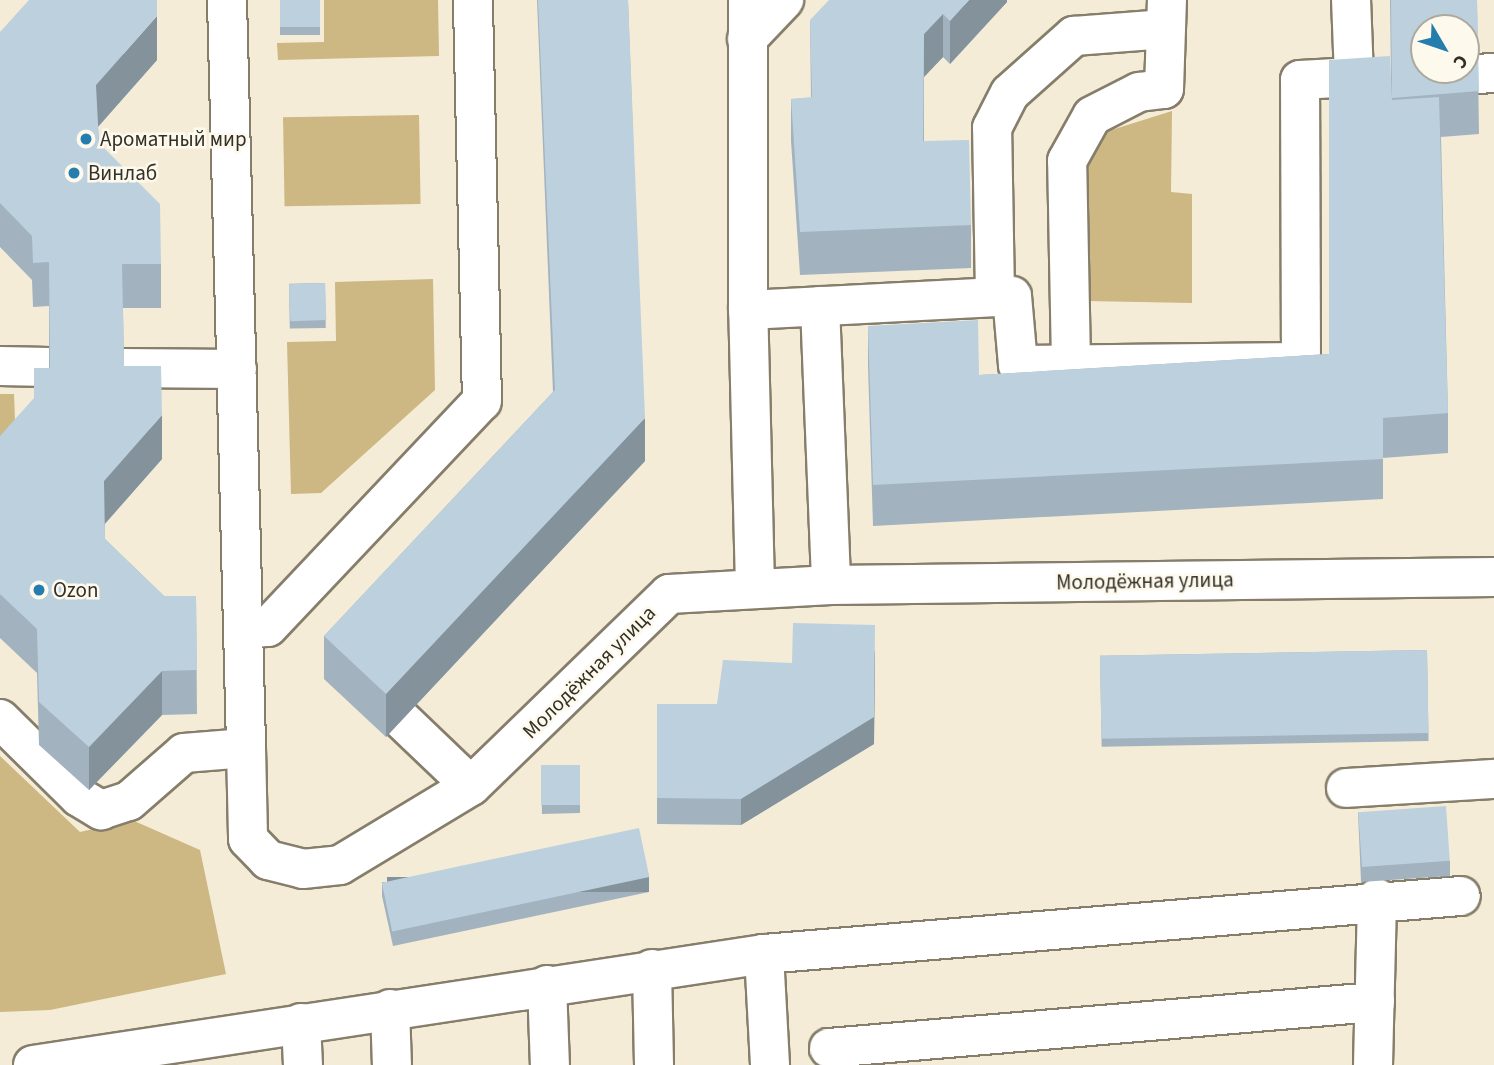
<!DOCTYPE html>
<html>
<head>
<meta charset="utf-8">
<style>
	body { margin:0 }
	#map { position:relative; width:1494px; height:1065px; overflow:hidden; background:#f4ecd7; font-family:"Source Sans 3",sans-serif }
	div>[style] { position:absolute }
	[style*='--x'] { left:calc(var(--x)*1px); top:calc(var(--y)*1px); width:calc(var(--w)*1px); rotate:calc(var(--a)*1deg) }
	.green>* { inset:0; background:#cdb782; transform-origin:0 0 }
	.roads { filter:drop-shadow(2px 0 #867e6b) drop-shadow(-2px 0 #867e6b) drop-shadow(0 2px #867e6b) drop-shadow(0 -2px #867e6b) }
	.minor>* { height:38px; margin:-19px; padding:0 19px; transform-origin:19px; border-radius:19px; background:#fff }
	.wall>* { inset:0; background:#a2b3bf; transform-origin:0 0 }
	.shaded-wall>* { inset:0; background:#84929b; transform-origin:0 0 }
	.building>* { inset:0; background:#bcd0de; transform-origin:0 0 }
	.dots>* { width:19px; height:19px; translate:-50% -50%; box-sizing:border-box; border:4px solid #fef9ed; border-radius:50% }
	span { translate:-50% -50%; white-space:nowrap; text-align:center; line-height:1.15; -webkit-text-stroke:5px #fef9ed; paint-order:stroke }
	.poi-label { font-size:21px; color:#333028 }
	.left { translate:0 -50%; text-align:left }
	.street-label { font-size:21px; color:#333028 }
	.north { position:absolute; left:1410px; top:14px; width:70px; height:70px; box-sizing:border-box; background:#fef9ed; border:2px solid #ada99e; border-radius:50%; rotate:129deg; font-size:19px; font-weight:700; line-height:28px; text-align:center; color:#333028 }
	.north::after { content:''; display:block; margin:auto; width:24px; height:32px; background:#247dac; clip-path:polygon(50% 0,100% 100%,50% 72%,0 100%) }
</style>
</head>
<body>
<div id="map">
	<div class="green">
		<i style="clip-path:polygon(324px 0,438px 0,439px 56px,278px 60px,277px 43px,324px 42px)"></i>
		<i style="clip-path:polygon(1172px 111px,1171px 192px,1192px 194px,1192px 303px,1087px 301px,1086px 169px,1105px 132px)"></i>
		<i style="left:419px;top:115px;width:89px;height:136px;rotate:89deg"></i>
		<i style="clip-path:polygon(433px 279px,435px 390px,321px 493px,291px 494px,287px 342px,336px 341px,335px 282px)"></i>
		<i style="clip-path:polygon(0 394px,14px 394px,15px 421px,0 438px)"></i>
		<i style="clip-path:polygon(0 756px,80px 832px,132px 820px,200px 850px,226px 974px,50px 1010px,0 1012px)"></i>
	</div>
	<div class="roads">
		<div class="minor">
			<i style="--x:227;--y:0;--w:748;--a:88.54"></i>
			<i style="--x:747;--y:39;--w:54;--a:-46.5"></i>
			<i style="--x:1478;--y:74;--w:16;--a:-4"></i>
			<i style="--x:995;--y:295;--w:167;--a:-91"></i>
			<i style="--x:992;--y:128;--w:39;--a:-63"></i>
			<i style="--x:1010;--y:93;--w:86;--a:-41.7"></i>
			<i style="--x:1074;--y:36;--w:92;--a:-4.4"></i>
			<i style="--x:820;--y:306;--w:279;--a:87.7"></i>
			<i style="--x:748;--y:310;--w:310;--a:-90"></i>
			<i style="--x:1071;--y:363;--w:202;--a:-91.1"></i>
			<i style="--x:1067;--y:161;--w:51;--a:-60.9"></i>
			<i style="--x:1092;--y:116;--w:53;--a:-27.1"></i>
			<i style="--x:1139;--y:92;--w:25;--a:-7"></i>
			<i style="--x:1164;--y:89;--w:89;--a:-88.1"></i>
			<i style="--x:0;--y:366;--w:49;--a:1.2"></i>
			<i style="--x:123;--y:368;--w:114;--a:0.5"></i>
			<i style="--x:755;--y:587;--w:277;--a:-91.4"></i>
			<i style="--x:748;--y:310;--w:264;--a:-3"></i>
			<i style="--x:1012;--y:296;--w:69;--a:85"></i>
			<i style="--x:1018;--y:365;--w:283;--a:-0.6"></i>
			<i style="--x:1301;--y:362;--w:282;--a:-90.2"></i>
			<i style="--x:1300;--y:80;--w:54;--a:-3.2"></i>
			<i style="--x:1354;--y:77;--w:77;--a:-92.2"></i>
			<i style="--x:243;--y:629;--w:25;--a:-5"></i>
			<i style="--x:268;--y:627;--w:311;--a:-46.6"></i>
			<i style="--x:482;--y:401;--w:401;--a:-91.3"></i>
			<i style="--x:0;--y:719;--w:111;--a:44.6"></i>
			<i style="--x:79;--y:797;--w:26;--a:31"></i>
			<i style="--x:101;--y:810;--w:29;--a:-18"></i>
			<i style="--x:129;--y:801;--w:73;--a:-41.1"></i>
			<i style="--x:184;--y:753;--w:62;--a:-4.6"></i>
			<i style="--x:246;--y:748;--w:91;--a:88.7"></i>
			<i style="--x:248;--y:839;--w:29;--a:46"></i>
			<i style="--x:268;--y:860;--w:36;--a:14"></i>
			<i style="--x:303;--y:869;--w:37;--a:-6"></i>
			<i style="--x:340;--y:865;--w:153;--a:-31.1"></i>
			<i style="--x:471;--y:786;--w:276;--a:-44.1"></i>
			<i style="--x:669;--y:594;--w:162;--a:-3.2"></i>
			<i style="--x:831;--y:585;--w:663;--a:-0.69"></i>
			<i style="--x:402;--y:720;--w:95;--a:43.7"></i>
			<i style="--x:1346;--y:788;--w:148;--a:-3.5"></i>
			<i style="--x:764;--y:954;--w:111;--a:86.9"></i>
			<i style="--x:652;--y:969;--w:96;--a:88.8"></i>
			<i style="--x:547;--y:985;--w:80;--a:87.9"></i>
			<i style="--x:390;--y:1009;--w:56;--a:88"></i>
			<i style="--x:301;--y:1023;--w:42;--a:87.3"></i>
			<i style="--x:829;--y:1048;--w:548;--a:-4.82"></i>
			<i style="--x:33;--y:1065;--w:739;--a:-8.63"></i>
			<i style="--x:764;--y:954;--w:699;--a:-4.76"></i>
			<i style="--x:1373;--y:1065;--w:167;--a:-88.6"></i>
		</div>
	</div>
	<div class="wall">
		<i style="left:280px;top:0;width:40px;height:35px"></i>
		<i style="clip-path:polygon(537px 0,628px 0,645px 461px,386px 737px,324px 679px,324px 636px,553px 392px)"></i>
		<i style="clip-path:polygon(1007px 0,1007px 2px,950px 64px,943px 57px,924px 77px,924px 141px,971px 225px,971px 268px,800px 275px,791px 141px,791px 99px,811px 98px,810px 20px)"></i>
		<i style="clip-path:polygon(1390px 0,1477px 0,1479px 134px,1441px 137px,1448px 413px,1448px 453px,1383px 458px,1383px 499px,873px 526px,868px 366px,868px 326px,979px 375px,1329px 354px,1391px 78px)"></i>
		<i style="clip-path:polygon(0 32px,157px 60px,98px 127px,99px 143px,161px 264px,161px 308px,123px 308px,124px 366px,162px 459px,105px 523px,105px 539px,164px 596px,196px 596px,197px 714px,162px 715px,89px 790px,39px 745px,37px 673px,0 638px,0 436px,34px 399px,49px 368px,49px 306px,33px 307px,32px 280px,0 247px)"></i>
		<i style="left:325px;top:283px;width:45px;height:36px;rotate:89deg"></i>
		<i style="left:1427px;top:650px;width:91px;height:327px;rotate:89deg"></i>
		<i style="clip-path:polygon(875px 651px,874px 744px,741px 825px,657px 824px,657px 704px,717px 704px,792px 663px)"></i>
		<i style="clip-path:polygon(541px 766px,580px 805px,580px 813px,542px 814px)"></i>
		<i style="clip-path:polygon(1358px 812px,1450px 861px,1450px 876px,1361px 882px)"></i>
		<i style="clip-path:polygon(382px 882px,649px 892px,393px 946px,382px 896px)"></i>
	</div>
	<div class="shaded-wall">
		<i style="clip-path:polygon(969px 0,1007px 0,1007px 2px,950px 64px,950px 21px)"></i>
		<i style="clip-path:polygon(943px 14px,943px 57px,924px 77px,924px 34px)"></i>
		<i style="clip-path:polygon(157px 16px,157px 60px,96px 129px,96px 85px)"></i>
		<i style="clip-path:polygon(162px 415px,162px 459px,104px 525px,104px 481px)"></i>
		<i style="clip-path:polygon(645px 418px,645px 461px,386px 737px,386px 694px)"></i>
		<i style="clip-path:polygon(875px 651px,874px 744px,741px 825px,741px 799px)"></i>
		<i style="clip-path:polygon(162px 671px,162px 715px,89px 790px,89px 747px)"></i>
		<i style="left:649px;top:877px;width:15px;height:262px;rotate:90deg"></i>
	</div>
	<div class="building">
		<i style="clip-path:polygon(29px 0,157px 0,157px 16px,96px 85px,99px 143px,160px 204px,161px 264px,122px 264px,124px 366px,161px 366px,162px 415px,104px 481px,105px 539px,164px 596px,196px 596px,197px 670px,162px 671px,89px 747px,39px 702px,37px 629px,0 594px,0 436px,34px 398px,34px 368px,50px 368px,49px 262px,33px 263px,32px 236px,0 203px,0 32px)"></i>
		<i style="left:280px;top:0;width:40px;height:27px"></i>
		<i style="clip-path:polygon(538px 0,628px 0,645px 418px,386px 694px,324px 636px,555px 390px)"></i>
		<i style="clip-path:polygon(829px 0,969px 0,950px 21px,943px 14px,924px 34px,923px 141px,969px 140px,971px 225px,800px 232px,791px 99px,812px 97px,810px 20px)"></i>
		<i style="clip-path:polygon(evenodd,1391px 0,1477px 0,1479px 91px,1392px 98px,1391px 0,1424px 28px,1466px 28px,1466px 70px,1424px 70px,1424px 28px)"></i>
		<i style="clip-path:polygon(1390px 56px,1392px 100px,1439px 97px,1448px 413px,1383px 418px,1383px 459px,873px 485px,868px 326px,978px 320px,979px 375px,1329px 354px,1329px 60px)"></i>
		<i style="left:325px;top:283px;width:37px;height:36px;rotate:88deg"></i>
		<i style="clip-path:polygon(793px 623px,875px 625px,874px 717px,741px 799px,657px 798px,657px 704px,717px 704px,723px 660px,792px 663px)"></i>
		<i style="left:1427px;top:650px;width:83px;height:327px;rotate:89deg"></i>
		<i style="left:580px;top:765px;width:40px;height:39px;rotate:90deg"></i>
		<i style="left:1446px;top:806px;width:55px;height:88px;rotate:86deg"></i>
		<i style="left:639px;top:828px;width:50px;height:263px;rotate:78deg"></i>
	</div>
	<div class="dots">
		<i style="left:86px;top:139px;background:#247dac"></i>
		<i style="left:74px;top:173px;background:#247dac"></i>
		<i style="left:39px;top:590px;background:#247dac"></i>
	</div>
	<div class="poi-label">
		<span class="left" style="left:100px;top:139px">Ароматный мир</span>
		<span class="left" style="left:88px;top:173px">Винлаб</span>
		<span class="left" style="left:53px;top:590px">Ozon</span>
	</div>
	<div class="street-label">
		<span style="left:1145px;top:581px;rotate:-1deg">Молодёжная улица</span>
		<span style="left:589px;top:672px;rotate:-45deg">Молодёжная улица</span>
	</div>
	<div class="north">С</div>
</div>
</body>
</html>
